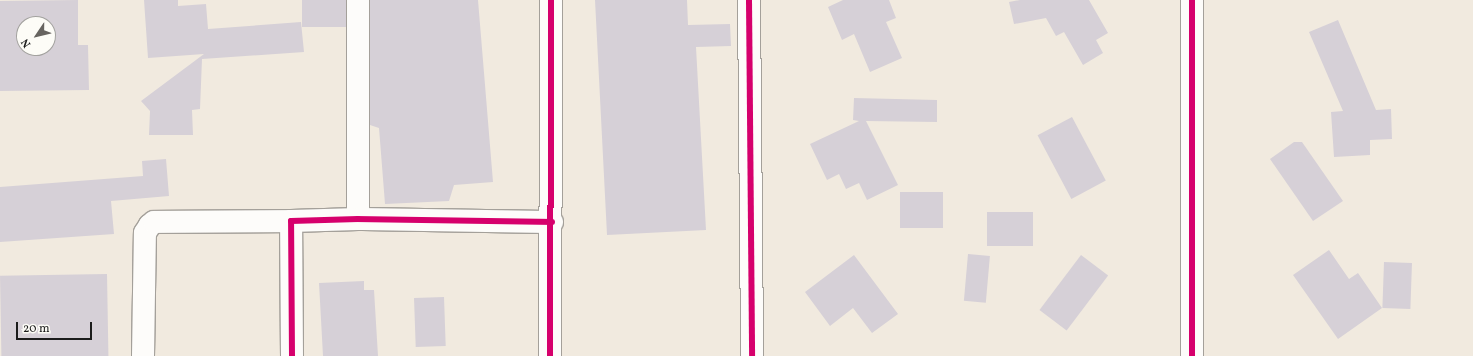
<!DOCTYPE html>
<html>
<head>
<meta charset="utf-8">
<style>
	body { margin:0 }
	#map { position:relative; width:1473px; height:356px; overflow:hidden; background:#f1eadf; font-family:Vollkorn,serif }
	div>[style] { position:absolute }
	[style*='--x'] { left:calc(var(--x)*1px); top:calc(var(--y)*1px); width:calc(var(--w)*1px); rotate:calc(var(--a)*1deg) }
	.building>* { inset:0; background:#d6d0d7; transform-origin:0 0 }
	.roads { filter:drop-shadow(1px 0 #a4a09a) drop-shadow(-1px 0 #a4a09a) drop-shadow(0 1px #a4a09a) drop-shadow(0 -1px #a4a09a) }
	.minor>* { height:22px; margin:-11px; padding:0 11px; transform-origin:11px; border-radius:11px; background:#fdfcfa }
	.cycleway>* { height:6px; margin:-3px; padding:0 3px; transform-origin:3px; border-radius:3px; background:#d6006c }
	span { translate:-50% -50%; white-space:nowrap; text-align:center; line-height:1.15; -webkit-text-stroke:4px #fdfcf7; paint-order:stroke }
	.north { position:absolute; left:16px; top:16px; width:40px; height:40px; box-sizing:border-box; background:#fdfcf7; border:1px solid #a3a29f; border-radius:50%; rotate:235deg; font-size:11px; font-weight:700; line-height:16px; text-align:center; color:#1c1c1c }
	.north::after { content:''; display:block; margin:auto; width:14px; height:18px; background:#676460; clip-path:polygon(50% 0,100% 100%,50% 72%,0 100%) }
	.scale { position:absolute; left:16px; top:322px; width:76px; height:18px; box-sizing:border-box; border:2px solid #1c1c1c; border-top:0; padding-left:5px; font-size:12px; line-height:14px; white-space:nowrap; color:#1c1c1c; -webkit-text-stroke:3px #fdfcf7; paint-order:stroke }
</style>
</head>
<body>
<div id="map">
	<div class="building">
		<i style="clip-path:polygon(evenodd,78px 0,78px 45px,88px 45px,89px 90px,0 91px,0 1px,78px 0,24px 24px,48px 24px,48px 48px,24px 48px,24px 24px)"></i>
		<i style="clip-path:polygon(144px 0,178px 0,178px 6px,206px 4px,208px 29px,301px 22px,304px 52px,202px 59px,200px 109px,192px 110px,193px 135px,149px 135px,150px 111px,141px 101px,204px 54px,148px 58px)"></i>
		<i style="left:302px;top:0;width:44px;height:27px"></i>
		<i style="clip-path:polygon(370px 0,478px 0,493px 182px,454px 185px,449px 201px,385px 204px,379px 128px,370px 125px)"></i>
		<i style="clip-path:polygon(595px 0,687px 0,688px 25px,730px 24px,731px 46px,696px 47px,706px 230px,607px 235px)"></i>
		<i style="clip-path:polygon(843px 0,889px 0,896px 18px,886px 22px,902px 58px,870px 72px,854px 34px,842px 40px,828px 7px)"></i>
		<i style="clip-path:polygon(1020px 0,1089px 0,1108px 33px,1096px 40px,1103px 53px,1083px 65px,1064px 32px,1056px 36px,1046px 18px,1014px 24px,1009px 2px)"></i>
		<i style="clip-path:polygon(1338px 20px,1376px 110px,1391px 109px,1392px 139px,1370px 140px,1370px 155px,1334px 157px,1331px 112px,1343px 111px,1309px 32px)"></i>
		<i style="clip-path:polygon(854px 98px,937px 100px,937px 122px,866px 121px,898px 185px,867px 200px,859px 183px,846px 189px,839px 174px,827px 180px,810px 144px,859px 121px,853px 120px)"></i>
		<i style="left:1072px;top:117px;width:72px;height:39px;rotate:62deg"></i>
		<i style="clip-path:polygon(1294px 142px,1302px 142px,1343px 201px,1313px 221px,1270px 159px)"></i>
		<i style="clip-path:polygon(166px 159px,169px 196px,111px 201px,114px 234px,0 242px,0 187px,143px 176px,142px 161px)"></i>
		<i style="left:900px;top:192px;width:43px;height:36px"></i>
		<i style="left:987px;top:212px;width:46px;height:34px"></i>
		<i style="clip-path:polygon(1329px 250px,1349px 279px,1358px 273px,1382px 308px,1338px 339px,1293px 275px)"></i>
		<i style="left:968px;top:254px;width:22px;height:47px;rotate:5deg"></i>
		<i style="clip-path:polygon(854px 255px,898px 314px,872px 333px,853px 308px,830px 326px,805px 292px)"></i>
		<i style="left:1081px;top:255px;width:34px;height:69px;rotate:37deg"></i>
		<i style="left:1384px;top:262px;width:28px;height:46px;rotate:2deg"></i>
		<i style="left:107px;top:274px;width:82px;height:107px;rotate:89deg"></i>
		<i style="clip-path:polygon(364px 281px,364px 290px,374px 290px,378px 356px,323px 356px,319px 283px)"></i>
		<i style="left:444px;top:297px;width:49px;height:30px;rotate:88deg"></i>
	</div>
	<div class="roads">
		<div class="minor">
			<i style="--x:358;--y:0;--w:219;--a:90"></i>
			<i style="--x:749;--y:0;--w:356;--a:89.5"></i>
			<i style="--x:143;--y:356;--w:123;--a:-89.1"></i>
			<i style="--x:145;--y:233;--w:9;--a:-58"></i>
			<i style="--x:150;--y:225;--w:5;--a:-37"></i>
			<i style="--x:154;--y:222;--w:137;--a:-0.4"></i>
			<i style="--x:292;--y:356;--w:135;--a:-90.4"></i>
			<i style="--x:291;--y:221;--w:67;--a:-1.7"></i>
			<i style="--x:358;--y:219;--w:194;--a:0.9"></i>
			<i style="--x:550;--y:356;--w:356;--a:-89.8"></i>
			<i style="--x:1192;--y:356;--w:356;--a:-90"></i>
		</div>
	</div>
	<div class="cycleway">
		<i style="--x:749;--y:0;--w:356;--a:89.5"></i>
		<i style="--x:292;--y:356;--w:135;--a:-90.4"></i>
		<i style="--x:291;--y:221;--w:67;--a:-1.7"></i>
		<i style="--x:358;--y:219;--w:194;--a:0.9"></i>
		<i style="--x:550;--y:356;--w:356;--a:-89.8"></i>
		<i style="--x:1192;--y:356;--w:356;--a:-90"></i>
	</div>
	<div class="north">N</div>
	<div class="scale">20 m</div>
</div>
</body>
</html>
